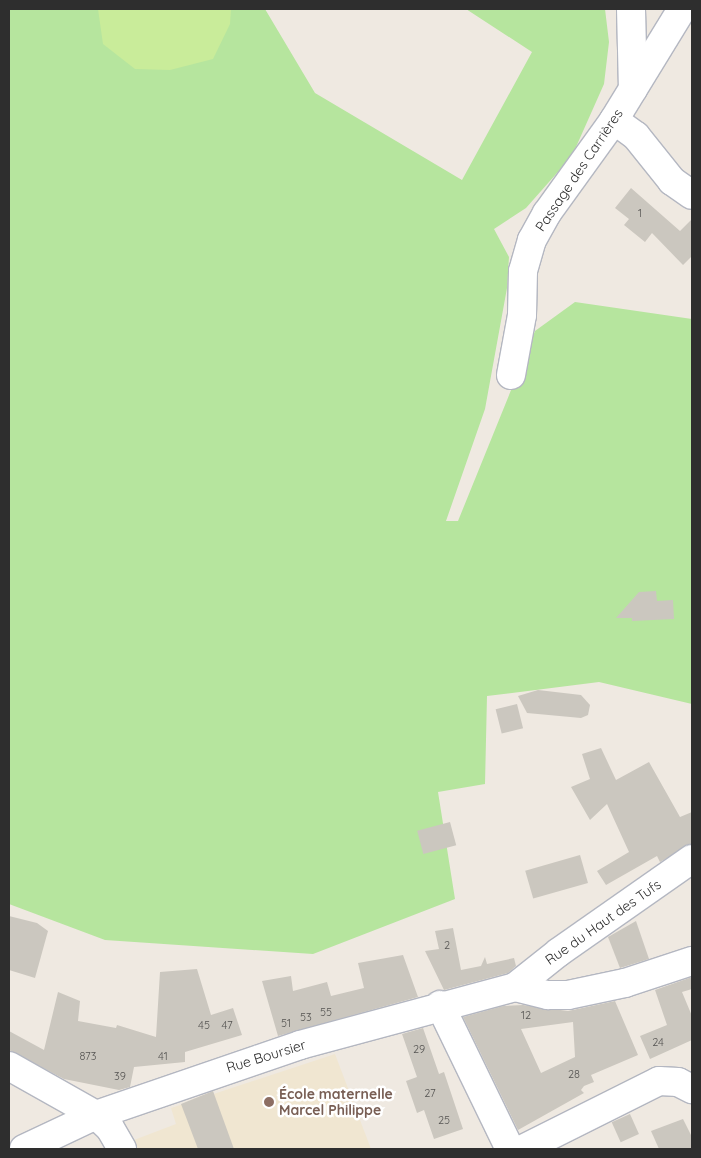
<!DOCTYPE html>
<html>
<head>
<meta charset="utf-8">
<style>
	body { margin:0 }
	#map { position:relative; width:701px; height:1158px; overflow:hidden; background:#efe9e1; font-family:Quicksand,sans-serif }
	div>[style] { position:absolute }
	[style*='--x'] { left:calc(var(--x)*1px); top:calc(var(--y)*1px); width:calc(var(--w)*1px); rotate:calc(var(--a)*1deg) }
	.education>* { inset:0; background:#f0e6d1 }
	.green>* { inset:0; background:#b6e59e }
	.pitch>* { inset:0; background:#c9ec9a }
	.building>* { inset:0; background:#cbc7bf; transform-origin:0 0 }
	.roads { filter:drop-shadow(1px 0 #b4b7c1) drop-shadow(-1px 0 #b4b7c1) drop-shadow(0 1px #b4b7c1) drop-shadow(0 -1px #b4b7c1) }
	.minor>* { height:28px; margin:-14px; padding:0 14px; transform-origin:14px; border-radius:14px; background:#fff }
	.secondary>* { height:28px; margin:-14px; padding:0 14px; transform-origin:14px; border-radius:14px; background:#fff }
	.dots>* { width:14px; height:14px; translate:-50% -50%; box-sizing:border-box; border:2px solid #fff; border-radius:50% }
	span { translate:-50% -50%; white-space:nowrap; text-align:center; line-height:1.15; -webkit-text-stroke:5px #fff; paint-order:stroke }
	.number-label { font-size:11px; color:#555452 }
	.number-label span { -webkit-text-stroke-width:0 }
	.street-label { font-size:14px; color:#2e2e2e }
	.education-label { font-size:14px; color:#785e54; font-weight:700 }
	.left { translate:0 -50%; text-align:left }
	.frame { position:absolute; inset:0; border:10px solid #2e2e2e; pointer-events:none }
</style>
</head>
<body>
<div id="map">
	<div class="education">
		<i style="clip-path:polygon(335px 1054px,371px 1149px,138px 1149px,134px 1140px,176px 1124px,171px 1108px)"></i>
	</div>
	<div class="green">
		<i style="clip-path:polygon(9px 9px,265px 9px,315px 93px,462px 180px,532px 52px,466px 9px,605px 9px,609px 42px,604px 84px,572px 156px,526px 208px,494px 229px,509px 257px,507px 288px,485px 409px,446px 521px,458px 521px,535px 331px,575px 302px,692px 319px,692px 704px,599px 682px,487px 696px,485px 784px,438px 792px,455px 899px,313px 954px,105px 940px,9px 904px)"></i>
	</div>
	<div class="pitch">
		<i style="clip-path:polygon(98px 9px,231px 9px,230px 24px,213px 59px,170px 70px,135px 69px,103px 44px)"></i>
	</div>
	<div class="building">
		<i style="clip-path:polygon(631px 188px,680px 231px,692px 219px,692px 256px,683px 265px,652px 233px,645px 242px,624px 225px,629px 219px,615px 208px)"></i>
		<i style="clip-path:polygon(656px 591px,657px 601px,673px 600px,674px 619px,632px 621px,632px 618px,616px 618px,639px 592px)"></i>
		<i style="clip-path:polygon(538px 690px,581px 695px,590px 705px,588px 715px,581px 718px,527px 713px,518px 696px)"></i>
		<i style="left:517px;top:704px;width:25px;height:22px;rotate:76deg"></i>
		<i style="clip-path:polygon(601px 748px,616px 780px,649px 762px,680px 817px,692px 812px,692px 844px,660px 862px,657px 856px,606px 885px,597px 871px,629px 852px,607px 804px,590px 820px,571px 787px,590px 779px,582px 754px)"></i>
		<i style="left:450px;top:822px;width:24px;height:34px;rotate:75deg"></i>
		<i style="left:580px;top:855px;width:29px;height:57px;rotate:74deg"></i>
		<i style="clip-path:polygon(9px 916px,37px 923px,48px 931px,35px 978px,9px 970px)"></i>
		<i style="clip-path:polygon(636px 921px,649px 959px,620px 968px,608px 937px)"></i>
		<i style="clip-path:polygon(453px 928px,461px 970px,481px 966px,485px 957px,487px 964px,514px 958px,516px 966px,508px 973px,444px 990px,425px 951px,439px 949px,435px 931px)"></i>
		<i style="clip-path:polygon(403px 955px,418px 997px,278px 1036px,262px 981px,291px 976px,293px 991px,327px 982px,331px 996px,364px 988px,358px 963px)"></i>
		<i style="clip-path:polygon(197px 969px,211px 1015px,233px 1008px,242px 1035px,185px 1052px,185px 1062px,134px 1067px,130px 1087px,119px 1090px,64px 1079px,9px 1050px,9px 1031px,44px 1050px,58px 992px,80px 1001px,78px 1021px,116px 1028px,117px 1025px,156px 1037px,160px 972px)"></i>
		<i style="clip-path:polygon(692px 977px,692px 989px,682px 992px,692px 1016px,692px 1040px,650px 1059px,640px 1036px,667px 1025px,655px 990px)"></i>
		<i style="clip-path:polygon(evenodd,615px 1001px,638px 1055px,591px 1075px,594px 1082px,584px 1086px,581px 1090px,584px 1093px,518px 1130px,463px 1017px,503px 1006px,523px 1005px,568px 1011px,615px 1001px,573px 1022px,575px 1057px,541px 1073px,521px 1029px,573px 1022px)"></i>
		<i style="clip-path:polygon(423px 1028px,439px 1074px,444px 1072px,463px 1129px,434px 1139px,424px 1110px,417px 1113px,406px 1081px,417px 1077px,402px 1034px)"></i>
		<i style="clip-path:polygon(213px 1091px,234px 1149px,198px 1149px,181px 1104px)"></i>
		<i style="left:630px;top:1114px;width:22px;height:20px;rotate:66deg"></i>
		<i style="clip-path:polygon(683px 1119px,692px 1137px,692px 1149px,659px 1149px,651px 1131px)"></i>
	</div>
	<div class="roads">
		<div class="minor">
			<i style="--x:631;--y:9;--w:80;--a:88.6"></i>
			<i style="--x:614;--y:120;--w:27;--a:36"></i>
			<i style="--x:636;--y:136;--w:58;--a:51.3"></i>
			<i style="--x:672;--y:181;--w:24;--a:35"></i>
			<i style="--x:511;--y:375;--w:61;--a:-79.6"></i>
			<i style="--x:522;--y:315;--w:44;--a:-88.7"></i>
			<i style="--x:523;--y:271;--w:32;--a:-74"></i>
			<i style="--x:532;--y:240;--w:31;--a:-61"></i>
			<i style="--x:547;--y:213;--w:115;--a:-54.2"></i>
			<i style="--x:614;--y:120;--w:130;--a:-58.5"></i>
			<i style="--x:515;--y:987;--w:34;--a:14"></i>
			<i style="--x:548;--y:995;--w:20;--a:0"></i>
			<i style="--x:568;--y:995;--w:58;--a:-11.9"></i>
			<i style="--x:625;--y:983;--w:71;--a:-18.2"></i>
			<i style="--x:440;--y:1005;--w:160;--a:64.1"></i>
			<i style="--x:96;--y:1115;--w:216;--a:-18.9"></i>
			<i style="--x:300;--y:1045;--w:223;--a:-15.1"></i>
			<i style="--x:515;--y:987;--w:56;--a:-38.5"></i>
			<i style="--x:559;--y:952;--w:162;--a:-35"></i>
			<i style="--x:523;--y:1149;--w:152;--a:-26.6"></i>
			<i style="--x:659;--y:1081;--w:19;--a:3"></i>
			<i style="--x:678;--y:1082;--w:16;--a:27"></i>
		</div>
		<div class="secondary">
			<i style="--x:9;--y:1066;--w:100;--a:29.4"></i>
			<i style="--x:96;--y:1115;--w:19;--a:43"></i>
			<i style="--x:110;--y:1128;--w:24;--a:60"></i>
			<i style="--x:24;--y:1149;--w:80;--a:-25.3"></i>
		</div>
	</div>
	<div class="dots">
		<i style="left:269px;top:1102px;background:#8d6e63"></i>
	</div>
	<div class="number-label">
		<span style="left:640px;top:213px">1</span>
		<span style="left:447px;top:945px">2</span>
		<span style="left:326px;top:1012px">55</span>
		<span style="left:526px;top:1015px">12</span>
		<span style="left:306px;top:1017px">53</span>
		<span style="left:286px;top:1023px">51</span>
		<span style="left:204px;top:1025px">45</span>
		<span style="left:227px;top:1025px">47</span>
		<span style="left:658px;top:1042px">24</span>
		<span style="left:419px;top:1049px">29</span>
		<span style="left:88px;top:1056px">873</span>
		<span style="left:163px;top:1056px">41</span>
		<span style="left:574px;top:1074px">28</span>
		<span style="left:120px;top:1076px">39</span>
		<span style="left:430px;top:1093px">27</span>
		<span style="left:444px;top:1120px">25</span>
	</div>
	<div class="street-label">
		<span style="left:579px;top:170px;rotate:-56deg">Passage des Carrières</span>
		<span style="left:603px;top:922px;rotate:-35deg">Rue du Haut des Tufs</span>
		<span style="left:266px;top:1056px;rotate:-17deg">Rue Boursier</span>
	</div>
	<div class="education-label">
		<span class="left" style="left:279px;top:1102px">École maternelle<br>Marcel Philippe</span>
	</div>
	<div class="frame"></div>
</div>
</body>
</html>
